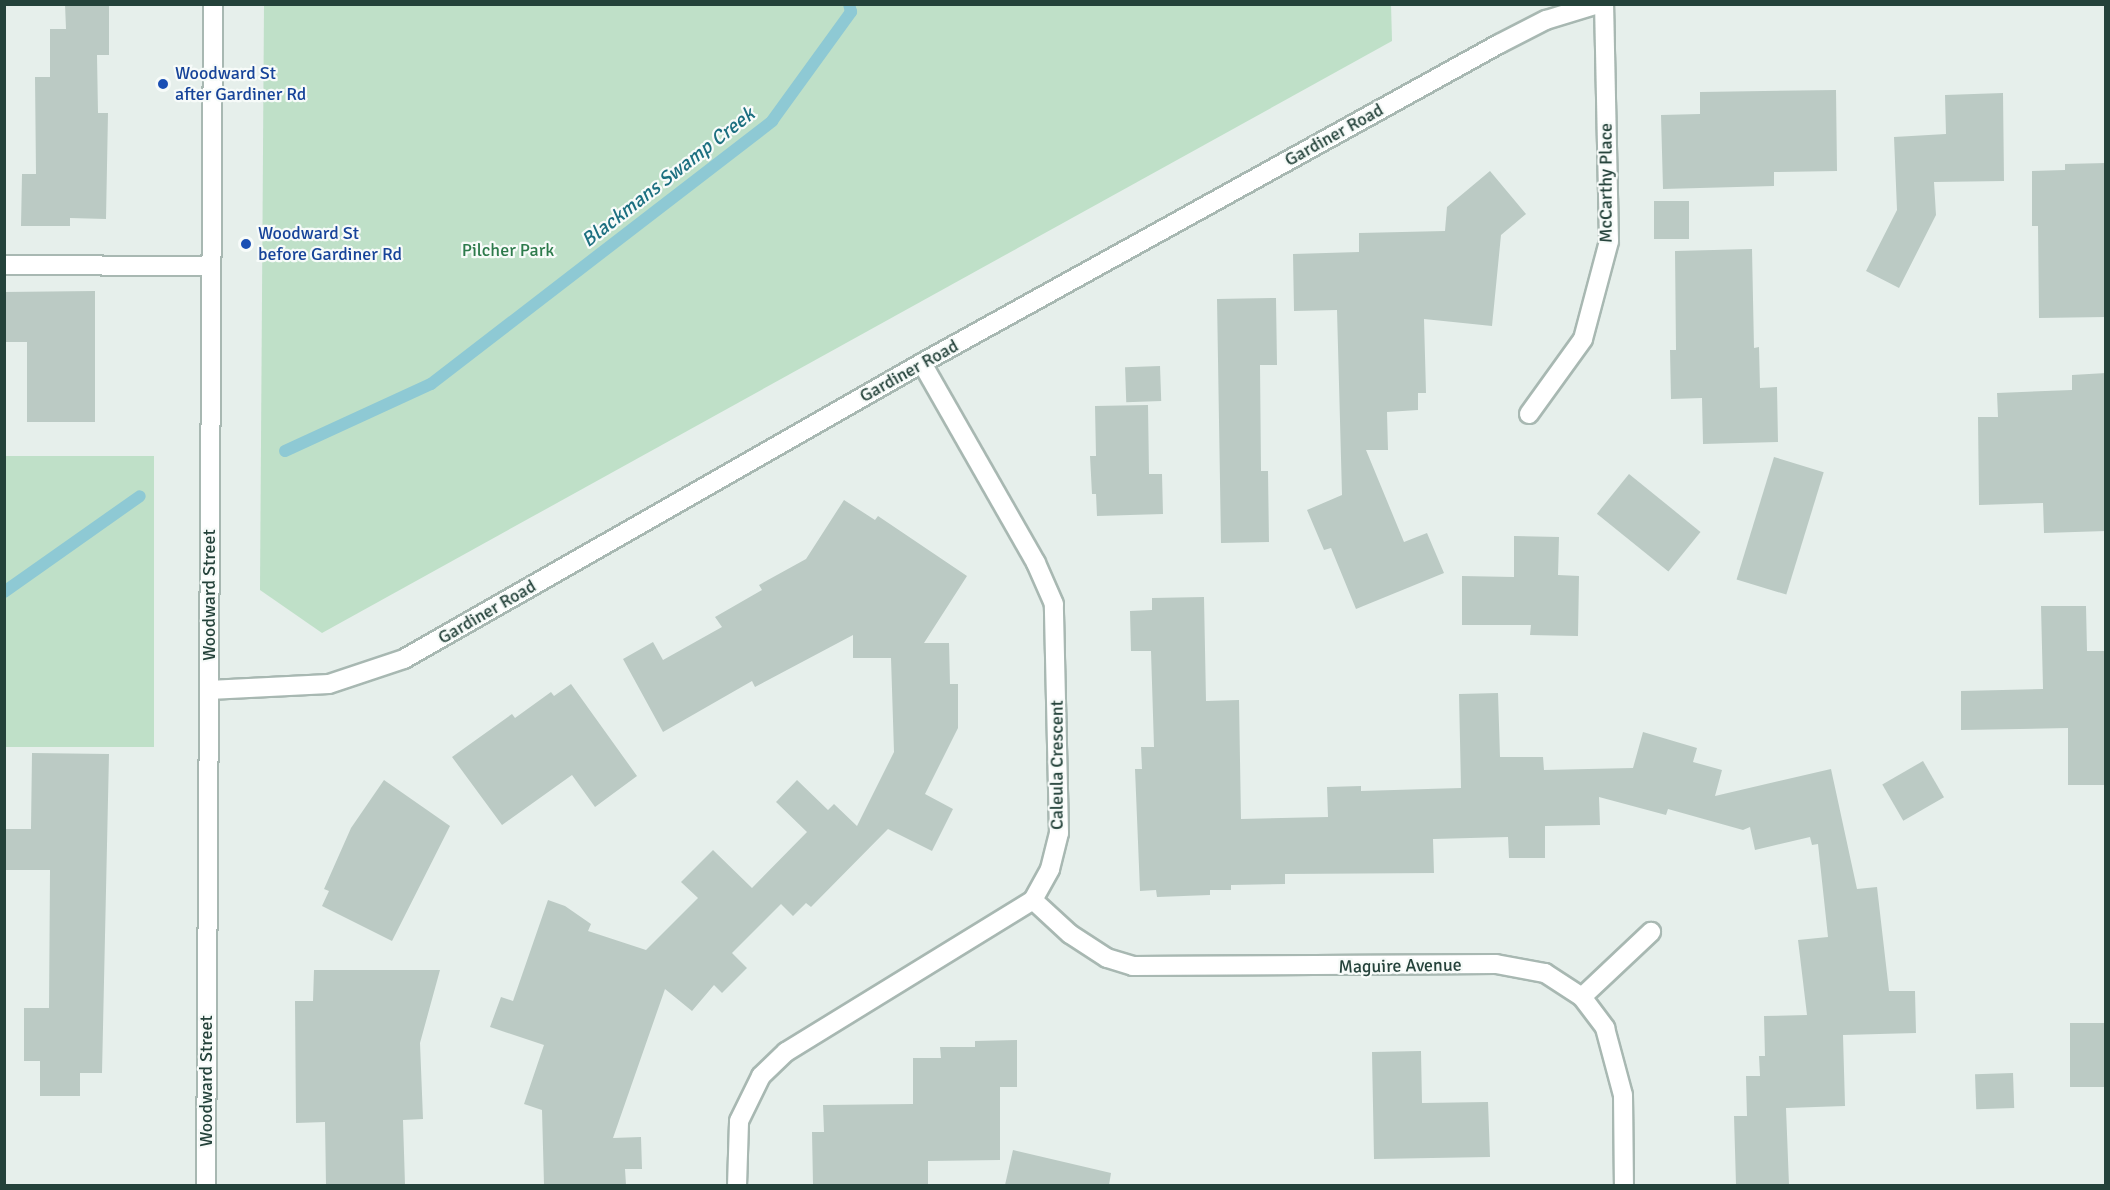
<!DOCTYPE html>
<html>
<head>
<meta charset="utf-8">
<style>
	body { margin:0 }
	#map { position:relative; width:2110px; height:1190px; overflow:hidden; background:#e6efeb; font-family:Signika,sans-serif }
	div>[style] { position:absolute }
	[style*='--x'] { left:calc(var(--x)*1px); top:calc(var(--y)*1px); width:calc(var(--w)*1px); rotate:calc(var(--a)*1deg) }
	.green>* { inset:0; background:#bfe0c8; transform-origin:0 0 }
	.stream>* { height:12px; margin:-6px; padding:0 6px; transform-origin:6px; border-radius:6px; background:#8ec9d4 }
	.building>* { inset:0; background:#bbcac4; transform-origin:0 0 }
	.roads { filter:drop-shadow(2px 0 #a8b8b2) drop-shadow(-2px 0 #a8b8b2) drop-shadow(0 2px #a8b8b2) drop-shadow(0 -2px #a8b8b2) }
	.service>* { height:18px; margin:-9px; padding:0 9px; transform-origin:9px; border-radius:9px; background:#fff }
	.minor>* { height:18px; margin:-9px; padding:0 9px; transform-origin:9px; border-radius:9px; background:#fff }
	.tertiary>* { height:18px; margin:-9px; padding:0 9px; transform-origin:9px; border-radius:9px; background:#fff }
	.dots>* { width:16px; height:16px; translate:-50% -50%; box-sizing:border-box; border:3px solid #f7fbf9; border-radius:50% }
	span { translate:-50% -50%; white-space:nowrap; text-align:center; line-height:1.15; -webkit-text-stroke:4.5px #f7fbf9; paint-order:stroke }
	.transit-label { font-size:18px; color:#164399 }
	.left { translate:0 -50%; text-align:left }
	.street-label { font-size:18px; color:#24423a }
	.park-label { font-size:18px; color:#2d7a4b }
	.water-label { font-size:20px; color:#1c6f80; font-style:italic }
	.frame { position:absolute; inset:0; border:6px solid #24423a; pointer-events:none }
</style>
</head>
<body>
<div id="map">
	<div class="green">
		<i style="clip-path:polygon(264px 5px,1391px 4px,1392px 41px,322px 633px,260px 590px)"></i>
		<i style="left:154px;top:456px;width:291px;height:151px;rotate:90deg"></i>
	</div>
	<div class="stream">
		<i style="--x:285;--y:451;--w:161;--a:-24.7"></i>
		<i style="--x:431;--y:384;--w:431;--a:-37.6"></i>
		<i style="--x:772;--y:121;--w:135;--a:-54.1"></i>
		<i style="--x:851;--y:12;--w:8;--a:-104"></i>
		<i style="--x:4;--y:592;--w:166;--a:-35.2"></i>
	</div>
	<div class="building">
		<i style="clip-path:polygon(65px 4px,109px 4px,109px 55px,97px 55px,98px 113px,108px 113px,106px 219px,70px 218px,70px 226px,21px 226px,22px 174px,36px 174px,35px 77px,50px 77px,50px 29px,66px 29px)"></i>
		<i style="clip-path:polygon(1836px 90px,1837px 171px,1774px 172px,1774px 186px,1663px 189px,1661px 115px,1700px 114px,1700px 92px)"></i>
		<i style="clip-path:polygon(2003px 93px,2004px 181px,1934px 182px,1936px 215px,1899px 288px,1866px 271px,1897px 210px,1894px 137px,1946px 134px,1945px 95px)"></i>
		<i style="clip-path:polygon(2106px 163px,2106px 317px,2039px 318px,2038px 226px,2032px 226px,2032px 171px,2065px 170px,2065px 164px)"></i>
		<i style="clip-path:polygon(1490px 171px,1526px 214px,1501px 235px,1492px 326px,1424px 319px,1426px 393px,1418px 393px,1418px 410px,1387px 412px,1388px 450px,1366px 450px,1404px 542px,1427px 533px,1444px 573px,1356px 609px,1331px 548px,1324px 550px,1307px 510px,1342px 495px,1337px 310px,1294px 311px,1293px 254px,1359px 252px,1359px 233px,1445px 231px,1447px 207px)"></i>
		<i style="left:1689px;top:201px;width:38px;height:35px;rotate:90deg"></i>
		<i style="clip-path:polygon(1752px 249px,1754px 348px,1759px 347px,1760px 388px,1777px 387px,1778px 442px,1703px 444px,1702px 398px,1671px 399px,1670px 350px,1676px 350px,1675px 251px)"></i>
		<i style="clip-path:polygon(95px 291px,95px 422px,27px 422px,27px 342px,4px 342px,4px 292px)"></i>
		<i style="clip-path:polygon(1276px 298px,1277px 365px,1260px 365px,1261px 471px,1268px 471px,1269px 542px,1221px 543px,1217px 299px)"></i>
		<i style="left:1160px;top:366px;width:35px;height:35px;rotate:88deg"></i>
		<i style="clip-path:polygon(2106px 373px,2106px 531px,2044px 533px,2043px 503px,1979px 505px,1978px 417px,1998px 417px,1997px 393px,2072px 390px,2072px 375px)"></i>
		<i style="clip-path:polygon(1148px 405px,1149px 474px,1162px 474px,1163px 514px,1097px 516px,1096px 494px,1092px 494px,1090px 456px,1096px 456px,1095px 406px)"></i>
		<i style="left:1774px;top:457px;width:52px;height:128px;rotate:17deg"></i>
		<i style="left:1629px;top:474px;width:92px;height:51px;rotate:39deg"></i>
		<i style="clip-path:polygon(844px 500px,875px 520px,878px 516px,967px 576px,924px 643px,949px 643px,950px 684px,958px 684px,958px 728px,925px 794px,953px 809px,932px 851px,888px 829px,811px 907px,806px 903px,793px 916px,781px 904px,732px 953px,747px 968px,722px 993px,714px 985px,692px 1011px,665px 989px,613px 1138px,641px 1137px,642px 1169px,625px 1169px,626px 1185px,544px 1185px,542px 1110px,524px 1104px,544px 1045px,490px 1027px,501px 997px,513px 1001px,548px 900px,565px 906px,591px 924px,588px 931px,646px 950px,698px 898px,681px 882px,713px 850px,752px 888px,807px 832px,776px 802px,797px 780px,828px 810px,834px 804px,857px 826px,894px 752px,891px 658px,853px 658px,853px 635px,755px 687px,752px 681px,663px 732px,623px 659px,653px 642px,663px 660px,722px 627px,715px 617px,762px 590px,759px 585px,806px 559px)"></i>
		<i style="clip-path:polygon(1514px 536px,1559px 537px,1558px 575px,1579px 576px,1578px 636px,1530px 635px,1531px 625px,1462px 625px,1462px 576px,1514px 577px)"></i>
		<i style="clip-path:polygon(1204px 597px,1206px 701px,1239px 700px,1241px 819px,1328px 817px,1327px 787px,1361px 786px,1361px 791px,1461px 788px,1459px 694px,1498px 693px,1500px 757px,1543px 757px,1544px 770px,1633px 768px,1643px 732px,1697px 748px,1693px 762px,1722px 770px,1715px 796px,1831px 769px,1857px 889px,1877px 887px,1889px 991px,1915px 991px,1916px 1033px,1843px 1035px,1845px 1106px,1786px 1108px,1789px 1185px,1736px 1185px,1734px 1116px,1747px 1116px,1746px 1076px,1760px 1076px,1759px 1056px,1765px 1056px,1764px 1016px,1807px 1015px,1798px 940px,1828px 937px,1818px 844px,1812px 845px,1810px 837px,1755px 850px,1750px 827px,1743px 830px,1668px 809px,1666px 815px,1599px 797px,1600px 825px,1545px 826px,1545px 858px,1509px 858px,1508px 837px,1433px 839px,1434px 873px,1285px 874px,1285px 884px,1231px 885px,1231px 890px,1210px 890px,1210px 895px,1157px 897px,1156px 890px,1140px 891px,1135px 769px,1142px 769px,1141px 747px,1154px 747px,1151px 651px,1131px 651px,1130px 611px,1152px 610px,1152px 598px)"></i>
		<i style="clip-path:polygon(2041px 606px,2086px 606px,2087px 651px,2106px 651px,2106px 785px,2068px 785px,2068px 728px,1961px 730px,1961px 691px,2043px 689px)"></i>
		<i style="clip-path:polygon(571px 684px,637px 776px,595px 807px,572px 775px,502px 825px,452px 757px,512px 714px,515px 718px,551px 692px,554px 696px)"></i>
		<i style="clip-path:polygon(32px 753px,109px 754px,102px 1073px,80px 1073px,80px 1096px,40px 1096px,40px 1061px,24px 1061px,24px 1008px,49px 1008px,50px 870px,4px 870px,4px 829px,31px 829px)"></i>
		<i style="left:1923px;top:761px;width:42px;height:47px;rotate:60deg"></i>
		<i style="clip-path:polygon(384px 780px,450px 826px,392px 941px,322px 906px,329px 891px,324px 889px,351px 828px)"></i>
		<i style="clip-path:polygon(314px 970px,440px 970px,420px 1043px,423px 1119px,403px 1120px,405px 1185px,326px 1185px,325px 1122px,296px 1123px,295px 1001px,313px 1001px)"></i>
		<i style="left:2106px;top:1023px;width:64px;height:36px;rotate:90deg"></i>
		<i style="clip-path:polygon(1017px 1040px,1017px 1087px,1000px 1087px,1000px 1160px,928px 1161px,928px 1185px,813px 1185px,812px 1132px,824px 1132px,823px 1105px,913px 1104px,913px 1058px,941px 1058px,940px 1047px,975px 1047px,975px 1041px)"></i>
		<i style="clip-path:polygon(1421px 1051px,1422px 1103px,1488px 1102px,1490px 1157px,1374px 1159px,1372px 1052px)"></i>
		<i style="left:2013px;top:1073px;width:35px;height:38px;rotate:88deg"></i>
		<i style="clip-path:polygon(1013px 1150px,1111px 1173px,1109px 1185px,1005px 1185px)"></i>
	</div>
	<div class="roads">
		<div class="service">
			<i style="--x:4;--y:265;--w:205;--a:0.3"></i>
		</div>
		<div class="minor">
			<i style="--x:1529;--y:414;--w:92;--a:-54.2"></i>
			<i style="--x:1583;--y:339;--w:101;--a:-75.1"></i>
			<i style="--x:1609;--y:241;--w:237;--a:-91.2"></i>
			<i style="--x:1033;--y:900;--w:50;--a:42.6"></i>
			<i style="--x:1070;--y:934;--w:44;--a:33"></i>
			<i style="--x:1107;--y:958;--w:27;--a:17"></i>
			<i style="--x:1133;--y:966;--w:363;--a:-0.3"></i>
			<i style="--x:1496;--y:964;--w:50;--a:10.4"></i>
			<i style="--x:1545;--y:973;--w:44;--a:33"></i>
			<i style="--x:1582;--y:997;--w:39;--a:53"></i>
			<i style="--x:1605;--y:1028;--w:69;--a:75"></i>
			<i style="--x:1623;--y:1095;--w:91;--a:89.4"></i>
			<i style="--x:1582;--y:997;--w:95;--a:-43.3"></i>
			<i style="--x:737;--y:1186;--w:65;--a:-88.2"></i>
			<i style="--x:739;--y:1121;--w:50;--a:-63.9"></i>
			<i style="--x:761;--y:1076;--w:35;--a:-44"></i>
			<i style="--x:786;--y:1052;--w:290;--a:-31.6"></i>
			<i style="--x:1033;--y:900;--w:35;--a:-61"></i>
			<i style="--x:1050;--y:869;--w:37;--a:-76"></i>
			<i style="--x:1059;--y:833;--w:229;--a:-91.3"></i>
			<i style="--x:1054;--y:604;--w:45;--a:-113.7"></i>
			<i style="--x:1036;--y:563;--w:230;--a:-119.7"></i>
		</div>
		<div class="tertiary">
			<i style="--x:209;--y:690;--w:120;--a:-2.9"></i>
			<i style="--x:329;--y:684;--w:79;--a:-18.4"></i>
			<i style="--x:404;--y:659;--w:597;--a:-29.74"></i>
			<i style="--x:922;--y:363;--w:659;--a:-28.94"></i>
			<i style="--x:1499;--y:44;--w:53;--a:-27.1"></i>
			<i style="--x:1546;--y:20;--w:54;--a:-17.1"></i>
			<i style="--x:206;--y:1186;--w:1182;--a:-89.66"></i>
		</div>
	</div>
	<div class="dots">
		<i style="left:163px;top:84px;background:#1a4fb4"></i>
		<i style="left:246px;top:244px;background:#1a4fb4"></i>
	</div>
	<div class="transit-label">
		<span class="left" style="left:175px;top:84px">Woodward St<br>after Gardiner Rd</span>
		<span class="left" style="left:258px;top:244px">Woodward St<br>before Gardiner Rd</span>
	</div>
	<div class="street-label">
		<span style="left:1334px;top:135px;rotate:-29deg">Gardiner Road</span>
		<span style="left:1606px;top:183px;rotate:-90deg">McCarthy Place</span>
		<span style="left:909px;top:371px;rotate:-29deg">Gardiner Road</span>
		<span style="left:209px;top:595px;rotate:-90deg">Woodward Street</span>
		<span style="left:487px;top:612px;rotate:-30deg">Gardiner Road</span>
		<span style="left:1057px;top:765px;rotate:-90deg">Caleula Crescent</span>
		<span style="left:1400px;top:966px;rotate:-1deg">Maguire Avenue</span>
		<span style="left:206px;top:1081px;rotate:-90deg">Woodward Street</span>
	</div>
	<div class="park-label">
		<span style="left:508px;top:250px">Pilcher Park</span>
	</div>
	<div class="water-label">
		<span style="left:668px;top:177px;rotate:-38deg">Blackmans Swamp Creek</span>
	</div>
	<div class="frame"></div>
</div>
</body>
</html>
